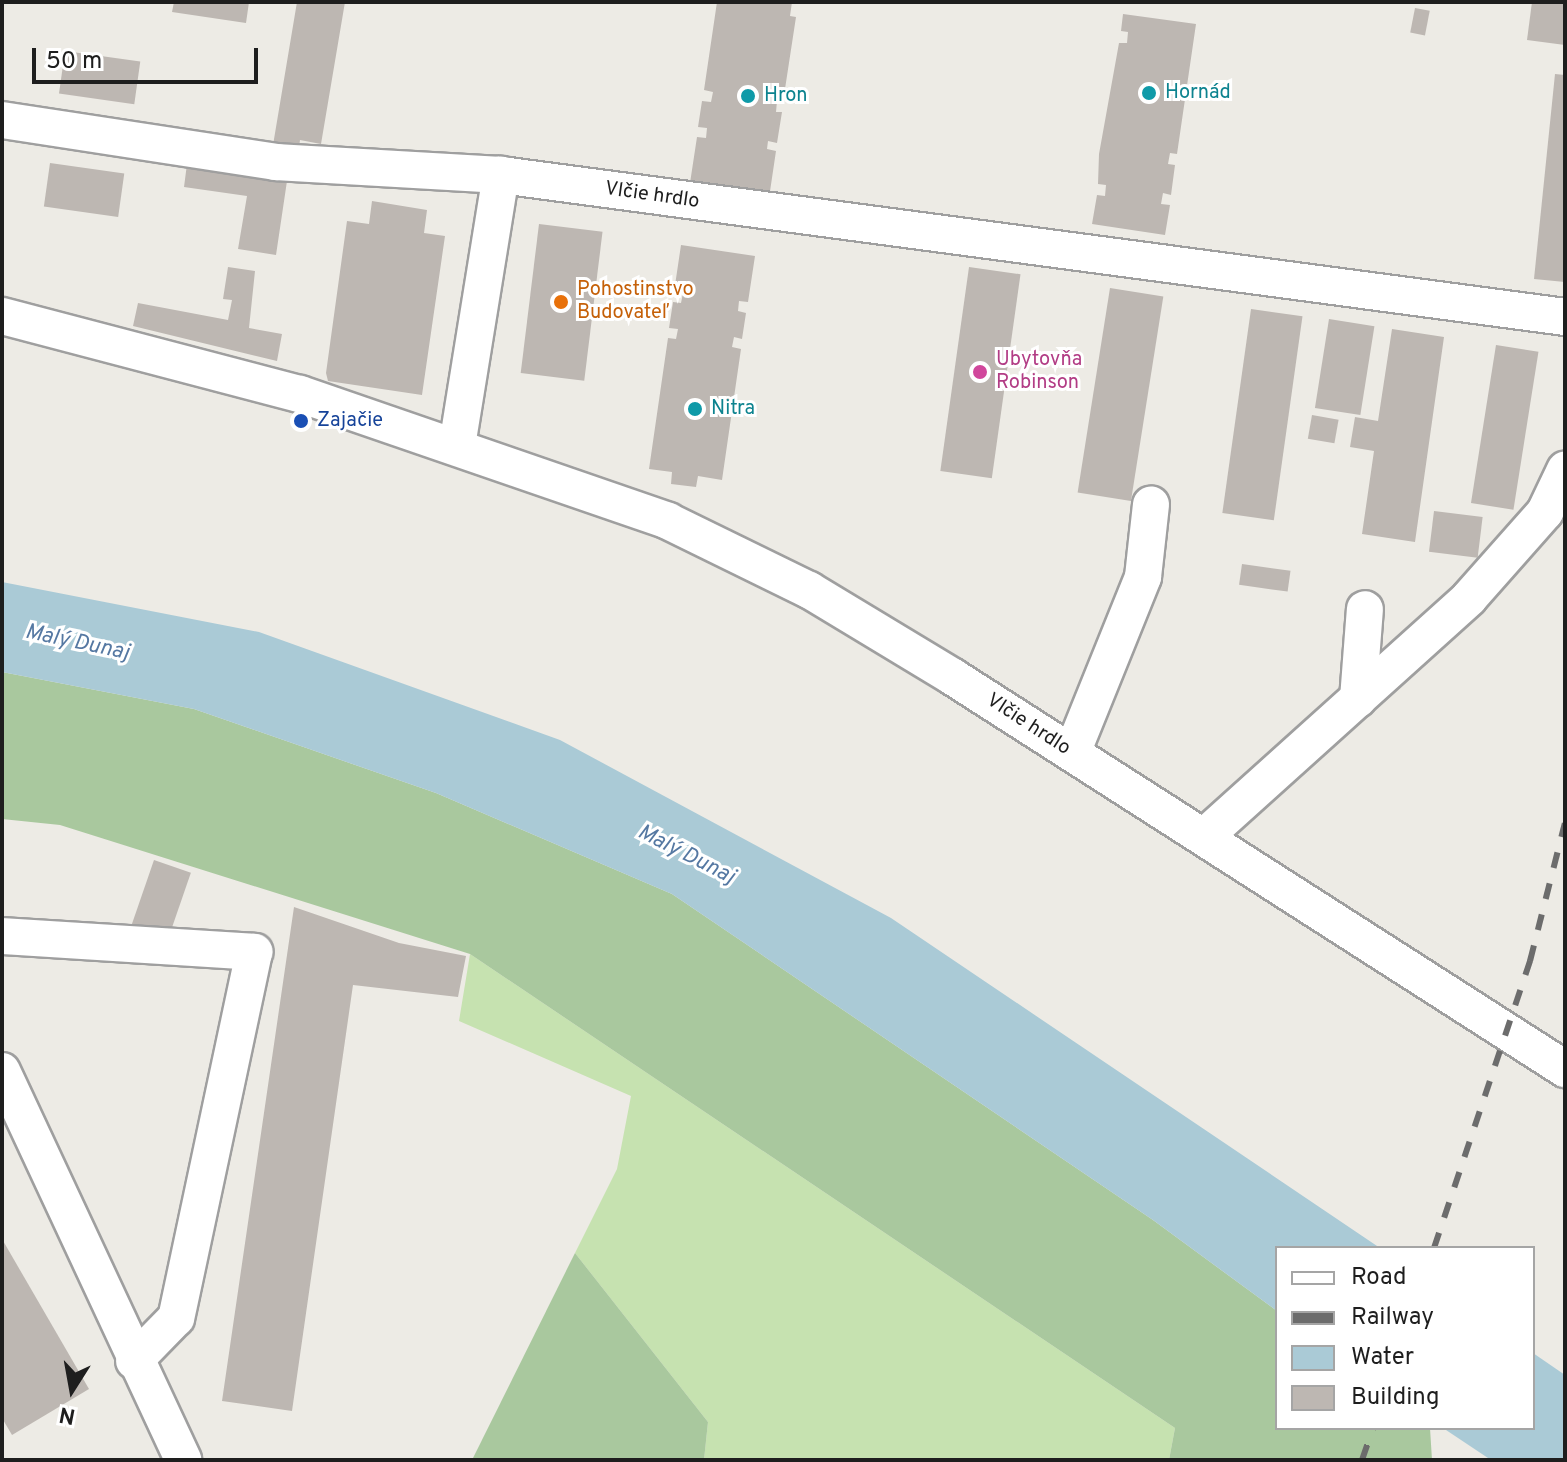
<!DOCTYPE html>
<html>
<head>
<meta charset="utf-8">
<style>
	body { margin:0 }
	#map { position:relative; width:1567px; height:1462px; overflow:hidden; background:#edebe5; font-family:Overpass,sans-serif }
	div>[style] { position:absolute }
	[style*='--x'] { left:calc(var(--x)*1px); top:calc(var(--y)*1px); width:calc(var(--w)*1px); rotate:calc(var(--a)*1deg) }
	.grass>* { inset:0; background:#c6e2b0 }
	.forest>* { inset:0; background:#a9c89e }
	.water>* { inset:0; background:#aacad6 }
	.building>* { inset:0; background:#bdb7b2; transform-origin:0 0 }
	.roads { filter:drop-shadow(2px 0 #9f9f9f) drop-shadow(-2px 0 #9f9f9f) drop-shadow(0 2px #9f9f9f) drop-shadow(0 -2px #9f9f9f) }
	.minor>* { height:36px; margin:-18px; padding:0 18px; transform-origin:18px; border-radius:18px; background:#fff }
	.rail>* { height:6px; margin-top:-3px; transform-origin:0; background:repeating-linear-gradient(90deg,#6c6c6c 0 16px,transparent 0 32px) }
	.dots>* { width:22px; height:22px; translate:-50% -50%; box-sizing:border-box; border:4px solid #fff; border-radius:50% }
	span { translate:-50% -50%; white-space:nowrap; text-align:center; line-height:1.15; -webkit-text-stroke:6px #fff; paint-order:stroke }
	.culture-label { font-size:20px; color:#0d838f }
	.left { translate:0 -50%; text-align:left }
	.street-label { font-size:20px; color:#1e1e1e }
	.food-label { font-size:20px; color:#c56008 }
	.hotel-label { font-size:20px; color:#b23c85 }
	.transit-label { font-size:20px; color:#164399 }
	.water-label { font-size:22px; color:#5578a2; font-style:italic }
	.frame { position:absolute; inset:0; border:4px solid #1e1e1e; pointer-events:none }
	.legend { position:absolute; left:1275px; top:1246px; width:260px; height:184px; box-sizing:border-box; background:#fff; border:2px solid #a5a5a5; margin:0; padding:10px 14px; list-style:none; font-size:24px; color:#1e1e1e }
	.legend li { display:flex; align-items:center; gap:16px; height:40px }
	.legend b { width:40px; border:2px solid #a5a5a5 }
	.north { position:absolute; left:32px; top:1350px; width:80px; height:80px; -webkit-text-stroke:6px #fff; paint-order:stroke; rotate:191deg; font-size:22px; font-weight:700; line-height:32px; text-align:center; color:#1e1e1e }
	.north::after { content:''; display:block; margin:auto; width:28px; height:36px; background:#1e1e1e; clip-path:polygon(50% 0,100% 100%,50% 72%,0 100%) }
	.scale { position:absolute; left:32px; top:48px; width:226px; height:36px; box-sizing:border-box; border:4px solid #1e1e1e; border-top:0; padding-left:10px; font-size:24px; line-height:28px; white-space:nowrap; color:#1e1e1e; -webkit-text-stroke:6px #fff; paint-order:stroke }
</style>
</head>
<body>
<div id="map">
	<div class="grass">
		<i style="clip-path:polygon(470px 954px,1175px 1428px,1169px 1460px,704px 1460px,708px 1422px,575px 1253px,617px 1169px,631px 1096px,459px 1021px)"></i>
	</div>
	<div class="forest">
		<i style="clip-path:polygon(2px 672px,194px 709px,436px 793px,672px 894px,1153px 1220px,1277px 1311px,1277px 1428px,1430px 1428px,1432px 1460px,1169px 1460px,1175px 1428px,470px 954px,60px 825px,2px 819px)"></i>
		<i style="clip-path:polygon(575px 1253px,708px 1422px,704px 1460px,472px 1460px)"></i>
	</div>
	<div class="water">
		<i style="clip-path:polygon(2px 582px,259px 632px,560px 740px,891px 918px,1380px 1248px,1277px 1248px,1277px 1311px,1153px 1220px,672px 894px,436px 793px,194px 709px,2px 672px)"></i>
		<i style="clip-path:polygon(1533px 1353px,1565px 1375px,1565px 1460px,1491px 1460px,1443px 1428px,1533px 1428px)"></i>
	</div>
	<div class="building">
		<i style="clip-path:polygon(174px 2px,249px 2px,246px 23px,172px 12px)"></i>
		<i style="clip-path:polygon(297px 2px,345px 2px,321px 144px,300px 140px,298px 155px,272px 151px)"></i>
		<i style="clip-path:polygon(717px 2px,792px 2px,790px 16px,796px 17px,783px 102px,777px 101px,776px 112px,782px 112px,777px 143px,768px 141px,767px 149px,776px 151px,769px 198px,690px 183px,697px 137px,706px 138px,707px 128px,698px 127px,702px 101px,711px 102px,713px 92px,704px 90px)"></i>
		<i style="clip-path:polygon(1532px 2px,1565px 2px,1565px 45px,1527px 40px)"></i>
		<i style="left:1415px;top:8px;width:15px;height:25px;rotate:11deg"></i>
		<i style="clip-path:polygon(1123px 14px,1196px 24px,1177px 154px,1170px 153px,1168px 164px,1175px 165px,1171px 195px,1163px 193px,1161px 204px,1170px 205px,1165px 235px,1092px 224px,1097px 195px,1105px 196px,1106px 185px,1098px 184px,1099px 154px,1119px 43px,1127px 43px,1128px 32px,1121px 31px)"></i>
		<i style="left:65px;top:51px;width:76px;height:43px;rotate:8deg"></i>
		<i style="clip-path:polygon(1555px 74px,1565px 75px,1565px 282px,1534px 279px)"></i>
		<i style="left:50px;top:163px;width:75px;height:44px;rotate:8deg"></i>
		<i style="clip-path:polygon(187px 164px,287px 181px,276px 255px,238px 249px,247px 196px,184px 187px)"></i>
		<i style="clip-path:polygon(372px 201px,427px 210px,424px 233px,445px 236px,422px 395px,328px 381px,326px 373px,347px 221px,369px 224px)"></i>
		<i style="left:539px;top:224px;width:64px;height:150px;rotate:7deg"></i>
		<i style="clip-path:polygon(681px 245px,755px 256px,748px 302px,739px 301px,738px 311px,746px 313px,742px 339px,734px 337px,732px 347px,741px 349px,722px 480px,698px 476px,696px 487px,671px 484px,672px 472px,649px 469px,668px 338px,676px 339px,678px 329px,669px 328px,673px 302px,681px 303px,683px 293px,674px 292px)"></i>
		<i style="clip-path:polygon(228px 267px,255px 271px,249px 328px,282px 334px,277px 361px,133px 326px,138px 303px,228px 320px,232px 300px,223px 299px)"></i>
		<i style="left:969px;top:267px;width:52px;height:206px;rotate:8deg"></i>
		<i style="left:1110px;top:288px;width:54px;height:207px;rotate:9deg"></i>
		<i style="left:1251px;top:309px;width:52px;height:206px;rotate:8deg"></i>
		<i style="left:1329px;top:319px;width:46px;height:90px;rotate:9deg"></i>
		<i style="clip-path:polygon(1392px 329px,1444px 337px,1415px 542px,1362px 534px,1374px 451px,1350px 447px,1355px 417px,1378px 421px)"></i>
		<i style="left:1496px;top:345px;width:43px;height:160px;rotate:9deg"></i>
		<i style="left:1312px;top:415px;width:27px;height:24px;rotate:10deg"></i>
		<i style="left:1434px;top:511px;width:49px;height:41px;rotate:7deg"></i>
		<i style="left:1242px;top:564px;width:49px;height:21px;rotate:8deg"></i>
		<i style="left:154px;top:860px;width:39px;height:72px;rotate:19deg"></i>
		<i style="clip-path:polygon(294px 907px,399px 943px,466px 956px,458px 997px,353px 985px,292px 1411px,222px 1401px)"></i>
		<i style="clip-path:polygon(2px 1239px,89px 1389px,12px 1435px,2px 1418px)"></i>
	</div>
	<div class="roads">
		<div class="minor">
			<i style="--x:2;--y:120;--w:277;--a:8.7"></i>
			<i style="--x:276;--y:162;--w:225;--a:3.3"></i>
			<i style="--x:2;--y:316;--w:308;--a:14.7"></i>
			<i style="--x:300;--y:394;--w:389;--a:19"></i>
			<i style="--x:668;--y:521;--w:157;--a:26.1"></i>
			<i style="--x:809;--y:590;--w:168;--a:31.1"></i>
			<i style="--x:953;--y:677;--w:727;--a:32.64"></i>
			<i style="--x:457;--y:446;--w:275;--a:-80.8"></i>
			<i style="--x:501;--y:175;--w:1073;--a:7.6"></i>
			<i style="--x:1358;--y:699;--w:90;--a:-85.6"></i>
			<i style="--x:1072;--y:753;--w:190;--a:-68"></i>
			<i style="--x:1143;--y:577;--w:73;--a:-83.7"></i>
			<i style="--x:1204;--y:837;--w:357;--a:-42"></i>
			<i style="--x:1469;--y:598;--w:115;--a:-48.5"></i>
			<i style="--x:1545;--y:512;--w:47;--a:-64.5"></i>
			<i style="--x:2;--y:936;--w:253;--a:3.6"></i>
			<i style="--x:254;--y:952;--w:374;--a:102"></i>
			<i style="--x:176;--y:1318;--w:60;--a:134.3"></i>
			<i style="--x:2;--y:1071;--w:429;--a:65"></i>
		</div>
	</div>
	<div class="rail">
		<i style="--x:1434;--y:1248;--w:303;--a:-71.5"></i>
		<i style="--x:1530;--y:961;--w:142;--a:-75.8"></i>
		<i style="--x:1362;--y:1460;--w:34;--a:-71"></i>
	</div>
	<div class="dots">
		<i style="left:1149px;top:93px;background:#0f9aa8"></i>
		<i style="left:748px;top:96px;background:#0f9aa8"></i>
		<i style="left:561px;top:302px;background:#e8710a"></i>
		<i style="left:980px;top:372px;background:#d1479c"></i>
		<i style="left:695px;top:409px;background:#0f9aa8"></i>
		<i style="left:301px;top:421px;background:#1a4fb4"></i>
	</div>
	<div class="culture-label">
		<span class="left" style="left:1165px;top:93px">Hornád</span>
		<span class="left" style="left:764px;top:96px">Hron</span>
		<span class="left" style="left:711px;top:409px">Nitra</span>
	</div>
	<div class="street-label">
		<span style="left:652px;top:196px;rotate:8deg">Vlčie hrdlo</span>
		<span style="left:1028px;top:725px;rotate:33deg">Vlčie hrdlo</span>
	</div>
	<div class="food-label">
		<span class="left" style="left:577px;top:302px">Pohostinstvo<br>Budovateľ</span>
	</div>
	<div class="hotel-label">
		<span class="left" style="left:996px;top:372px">Ubytovňa<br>Robinson</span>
	</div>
	<div class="transit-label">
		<span class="left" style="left:317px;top:421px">Zajačie</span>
	</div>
	<div class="water-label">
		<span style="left:77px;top:643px;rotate:12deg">Malý Dunaj</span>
		<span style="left:686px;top:855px;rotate:27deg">Malý Dunaj</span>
	</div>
	<div class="frame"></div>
	<ul class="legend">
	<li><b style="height:10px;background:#fff"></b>Road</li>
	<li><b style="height:10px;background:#6c6c6c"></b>Railway</li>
	<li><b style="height:22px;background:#aacad6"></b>Water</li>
	<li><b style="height:22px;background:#bdb7b2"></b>Building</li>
	</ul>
	<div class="north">N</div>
	<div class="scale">50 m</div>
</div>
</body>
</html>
